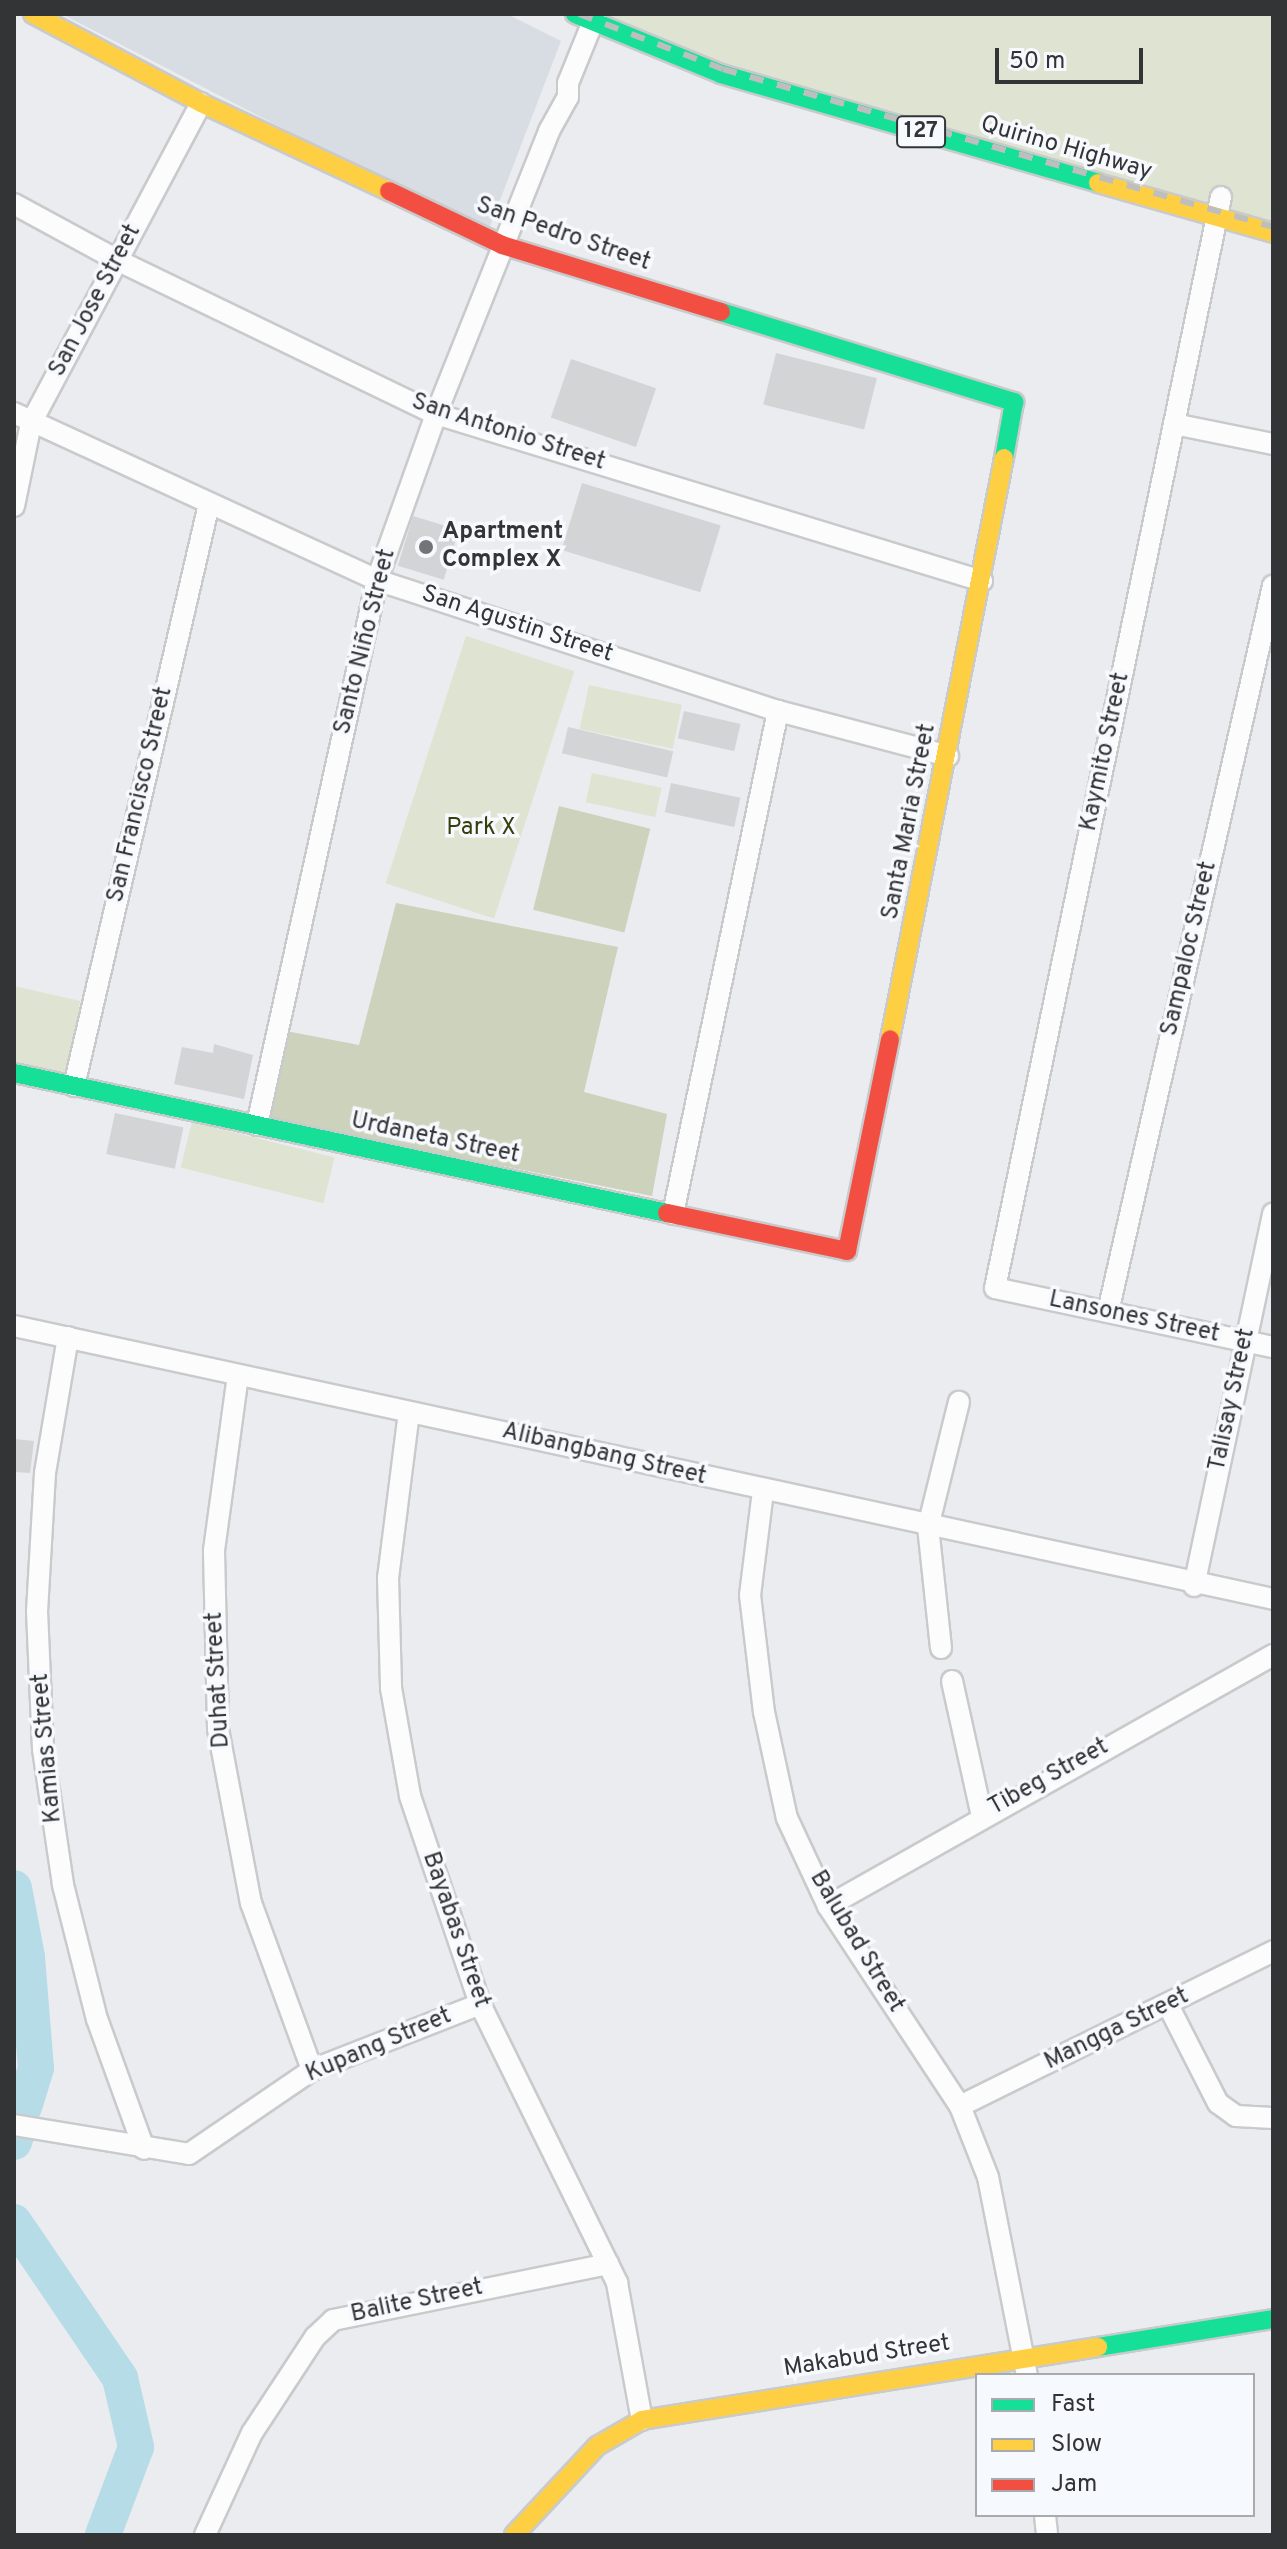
<!DOCTYPE html>
<html>
<head>
<meta charset="utf-8">
<style>
	body { margin:0 }
	#map { position:relative; width:1287px; height:2549px; overflow:hidden; background:#eaecef; font-family:Overpass,sans-serif }
	div>[style] { position:absolute }
	[style*='--x'] { left:calc(var(--x)*1px); top:calc(var(--y)*1px); width:calc(var(--w)*1px); rotate:calc(var(--a)*1deg) }
	.built>* { inset:0; background:#d8dde3 }
	.green>* { inset:0; background:#dee3d2; transform-origin:0 0 }
	.forest>* { inset:0; background:#ccd2bb; transform-origin:0 0 }
	.river>* { height:36px; margin:-18px; padding:0 18px; transform-origin:18px; border-radius:18px; background:#b6dce7 }
	.building>* { inset:0; background:#d2d4d5; transform-origin:0 0 }
	.roads { filter:drop-shadow(2px 0 #c9cacc) drop-shadow(-2px 0 #c9cacc) drop-shadow(0 2px #c9cacc) drop-shadow(0 -2px #c9cacc) }
	.street>* { height:20px; margin:-10px; padding:0 10px; transform-origin:10px; border-radius:10px; background:#fcfcfd }
	.fast>* { height:18px; margin:-9px; padding:0 9px; transform-origin:9px; border-radius:9px; background:#16e098 }
	.slow>* { height:18px; margin:-9px; padding:0 9px; transform-origin:9px; border-radius:9px; background:#ffcf43 }
	.jam>* { height:18px; margin:-9px; padding:0 9px; transform-origin:9px; border-radius:9px; background:#f24e42 }
	.rail>* { height:6px; margin-top:-3px; transform-origin:0; background:repeating-linear-gradient(90deg,#bebebf 0 14px,transparent 0 28px) }
	.dots>* { width:22px; height:22px; translate:-50% -50%; box-sizing:border-box; border:4px solid #f6f9fe; border-radius:50% }
	span { translate:-50% -50%; white-space:nowrap; text-align:center; line-height:1.15; -webkit-text-stroke:7px #f6f9fe; paint-order:stroke }
	.shield-label span { padding:2px 6px; background:#f6f9fe; border:2px solid; border-radius:6px; -webkit-text-stroke-width:0 }
	.shield-label { font-size:22px; color:#333436; font-weight:700 }
	.street-label { font-size:24px; color:#333436 }
	.poi-label { font-size:24px; color:#333436; font-weight:700 }
	.left { translate:0 -50%; text-align:left }
	.park-label { font-size:24px; color:#373e0b }
	.frame { position:absolute; inset:0; border:16px solid #333436; pointer-events:none }
	.legend { position:absolute; left:975px; top:2373px; width:280px; height:144px; box-sizing:border-box; background:#f6f9fe; border:2px solid #a8aaae; margin:0; padding:10px 14px; list-style:none; font-size:24px; color:#333436 }
	.legend li { display:flex; align-items:center; gap:16px; height:40px }
	.legend b { width:40px; border:2px solid #a8aaae }
	.scale { position:absolute; left:995px; top:48px; width:148px; height:36px; box-sizing:border-box; border:4px solid #333436; border-top:0; padding-left:10px; font-size:24px; line-height:28px; white-space:nowrap; color:#333436; -webkit-text-stroke:6px #f6f9fe; paint-order:stroke }
</style>
</head>
<body>
<div id="map">
	<div class="built">
		<i style="clip-path:polygon(62px 14px,507px 14px,561px 41px,487px 234px)"></i>
	</div>
	<div class="green">
		<i style="clip-path:polygon(593px 14px,1273px 14px,1273px 222px,724px 64px)"></i>
		<i style="left:466px;top:636px;width:114px;height:260px;rotate:18deg"></i>
		<i style="left:589px;top:685px;width:95px;height:45px;rotate:12deg"></i>
		<i style="left:592px;top:773px;width:71px;height:30px;rotate:12deg"></i>
		<i style="clip-path:polygon(14px 986px,80px 1001px,69px 1076px,14px 1064px)"></i>
		<i style="left:192px;top:1122px;width:147px;height:47px;rotate:14deg"></i>
	</div>
	<div class="forest">
		<i style="left:559px;top:806px;width:94px;height:107px;rotate:14deg"></i>
		<i style="clip-path:polygon(396px 903px,618px 947px,584px 1092px,667px 1114px,652px 1196px,265px 1118px,286px 1031px,359px 1045px)"></i>
	</div>
	<div class="river">
		<i style="--x:14;--y:1888;--w:70;--a:79.3"></i>
		<i style="--x:27;--y:1957;--w:111;--a:85.4"></i>
		<i style="--x:36;--y:2068;--w:41;--a:107.1"></i>
		<i style="--x:14;--y:2142;--w:6;--a:-72"></i>
		<i style="--x:14;--y:2222;--w:189;--a:55.8"></i>
		<i style="--x:120;--y:2378;--w:71;--a:76.9"></i>
		<i style="--x:136;--y:2447;--w:94;--a:110.6"></i>
	</div>
	<div class="building">
		<i style="left:776px;top:353px;width:104px;height:53px;rotate:14deg"></i>
		<i style="left:571px;top:359px;width:90px;height:62px;rotate:19deg"></i>
		<i style="left:582px;top:483px;width:145px;height:70px;rotate:17deg"></i>
		<i style="left:413px;top:516px;width:48px;height:52px;rotate:17deg"></i>
		<i style="left:684px;top:711px;width:58px;height:28px;rotate:13deg"></i>
		<i style="left:568px;top:727px;width:108px;height:27px;rotate:13deg"></i>
		<i style="left:671px;top:783px;width:71px;height:30px;rotate:12deg"></i>
		<i style="clip-path:polygon(214px 1044px,253px 1055px,244px 1099px,174px 1084px,182px 1047px,213px 1053px)"></i>
		<i style="left:115px;top:1113px;width:70px;height:42px;rotate:12deg"></i>
		<i style="clip-path:polygon(14px 1439px,34px 1441px,30px 1473px,14px 1472px)"></i>
	</div>
	<div class="roads">
		<div class="street">
			<i style="--x:1221;--y:197;--w:1114;--a:101.7"></i>
			<i style="--x:995;--y:1288;--w:284;--a:12"></i>
			<i style="--x:14;--y:204;--w:117;--a:28.5"></i>
			<i style="--x:117;--y:260;--w:354;--a:25.8"></i>
			<i style="--x:436;--y:414;--w:571;--a:17.01"></i>
			<i style="--x:14;--y:413;--w:400;--a:24.7"></i>
			<i style="--x:377;--y:580;--w:422;--a:18.1"></i>
			<i style="--x:778;--y:711;--w:176;--a:14.8"></i>
			<i style="--x:1174;--y:424;--w:101;--a:11.4"></i>
			<i style="--x:14;--y:506;--w:85;--a:-78.4"></i>
			<i style="--x:31;--y:423;--w:362;--a:-62"></i>
			<i style="--x:74;--y:1086;--w:597;--a:-76.94"></i>
			<i style="--x:257;--y:1125;--w:558;--a:-77.58"></i>
			<i style="--x:377;--y:580;--w:176;--a:-70.4"></i>
			<i style="--x:436;--y:414;--w:305;--a:-68.2"></i>
			<i style="--x:549;--y:131;--w:39;--a:-61"></i>
			<i style="--x:568;--y:97;--w:14;--a:-90"></i>
			<i style="--x:568;--y:83;--w:74;--a:-67.9"></i>
			<i style="--x:673;--y:1214;--w:514;--a:-78.21"></i>
			<i style="--x:1108;--y:1312;--w:745;--a:-77.2"></i>
			<i style="--x:14;--y:1326;--w:1288;--a:12.23"></i>
			<i style="--x:68;--y:1337;--w:138;--a:99.6"></i>
			<i style="--x:45;--y:1473;--w:138;--a:93.3"></i>
			<i style="--x:37;--y:1611;--w:138;--a:87.5"></i>
			<i style="--x:43;--y:1749;--w:137;--a:81.6"></i>
			<i style="--x:63;--y:1885;--w:138;--a:75.8"></i>
			<i style="--x:97;--y:2019;--w:138;--a:70.1"></i>
			<i style="--x:238;--y:1375;--w:178;--a:97.8"></i>
			<i style="--x:214;--y:1551;--w:178;--a:88.7"></i>
			<i style="--x:218;--y:1729;--w:177;--a:79.3"></i>
			<i style="--x:251;--y:1903;--w:178;--a:69.9"></i>
			<i style="--x:409;--y:1412;--w:167;--a:97.2"></i>
			<i style="--x:388;--y:1578;--w:110;--a:88.4"></i>
			<i style="--x:391;--y:1688;--w:110;--a:80"></i>
			<i style="--x:410;--y:1796;--w:219;--a:71.4"></i>
			<i style="--x:480;--y:2004;--w:311;--a:63.8"></i>
			<i style="--x:617;--y:2283;--w:139;--a:79.7"></i>
			<i style="--x:763;--y:1491;--w:105;--a:97.1"></i>
			<i style="--x:750;--y:1595;--w:118;--a:83.2"></i>
			<i style="--x:764;--y:1712;--w:108;--a:77.8"></i>
			<i style="--x:787;--y:1818;--w:97;--a:65"></i>
			<i style="--x:828;--y:1906;--w:240;--a:56.6"></i>
			<i style="--x:960;--y:2106;--w:76;--a:68.5"></i>
			<i style="--x:988;--y:2177;--w:202;--a:78.9"></i>
			<i style="--x:1194;--y:1586;--w:381;--a:-78"></i>
			<i style="--x:941;--y:1648;--w:122;--a:-96.1"></i>
			<i style="--x:928;--y:1527;--w:129;--a:-76.1"></i>
			<i style="--x:952;--y:1681;--w:138;--a:77.5"></i>
			<i style="--x:828;--y:1906;--w:511;--a:-29.42"></i>
			<i style="--x:1168;--y:2005;--w:110;--a:63"></i>
			<i style="--x:1218;--y:2103;--w:22;--a:36"></i>
			<i style="--x:1236;--y:2116;--w:37;--a:3"></i>
			<i style="--x:960;--y:2106;--w:349;--a:-26.3"></i>
			<i style="--x:14;--y:2125;--w:177;--a:9.4"></i>
			<i style="--x:189;--y:2154;--w:149;--a:-34.3"></i>
			<i style="--x:312;--y:2070;--w:180;--a:-21.4"></i>
			<i style="--x:1045;--y:2515;--w:20;--a:84"></i>
			<i style="--x:205;--y:2535;--w:112;--a:-65.3"></i>
			<i style="--x:252;--y:2433;--w:115;--a:-56.7"></i>
			<i style="--x:315;--y:2337;--w:25;--a:-43"></i>
			<i style="--x:333;--y:2320;--w:281;--a:-11.5"></i>
		</div>
		<div class="fast">
			<i style="--x:575;--y:14;--w:158;--a:22.3"></i>
			<i style="--x:721;--y:74;--w:392;--a:16.1"></i>
			<i style="--x:721;--y:312;--w:307;--a:17.1"></i>
			<i style="--x:1014;--y:402;--w:57;--a:100.1"></i>
			<i style="--x:14;--y:1073;--w:668;--a:12.1"></i>
			<i style="--x:1098;--y:2347;--w:177;--a:-9.1"></i>
		</div>
		<div class="slow">
			<i style="--x:33;--y:14;--w:190;--a:27.9"></i>
			<i style="--x:201;--y:103;--w:208;--a:25.1"></i>
			<i style="--x:1098;--y:183;--w:182;--a:15.9"></i>
			<i style="--x:890;--y:1039;--w:592;--a:-78.9"></i>
			<i style="--x:514;--y:2535;--w:122;--a:-47"></i>
			<i style="--x:597;--y:2446;--w:52;--a:-30"></i>
			<i style="--x:642;--y:2420;--w:462;--a:-9.1"></i>
		</div>
		<div class="jam">
			<i style="--x:389;--y:191;--w:125;--a:25.5"></i>
			<i style="--x:502;--y:245;--w:229;--a:17"></i>
			<i style="--x:667;--y:1213;--w:184;--a:11.9"></i>
			<i style="--x:847;--y:1251;--w:216;--a:-78.5"></i>
		</div>
	</div>
	<div class="rail">
		<i style="--x:579;--y:14;--w:154;--a:20.9"></i>
		<i style="--x:723;--y:69;--w:572;--a:16.03"></i>
	</div>
	<div class="dots">
		<i style="left:426px;top:547px;background:#737477"></i>
	</div>
	<div class="shield-label">
		<span style="left:921px;top:132px">127</span>
	</div>
	<div class="street-label">
		<span style="left:1066px;top:149px;rotate:16deg">Quirino Highway</span>
		<span style="left:563px;top:235px;rotate:19deg">San Pedro Street</span>
		<span style="left:96px;top:301px;rotate:-62deg">San Jose Street</span>
		<span style="left:508px;top:433px;rotate:18deg">San Antonio Street</span>
		<span style="left:517px;top:625px;rotate:18deg">San Agustin Street</span>
		<span style="left:366px;top:642px;rotate:-76deg">Santo Niño Street</span>
		<span style="left:1106px;top:752px;rotate:-78deg">Kaymito Street</span>
		<span style="left:141px;top:795px;rotate:-77deg">San Francisco Street</span>
		<span style="left:910px;top:822px;rotate:-79deg">Santa Maria Street</span>
		<span style="left:1190px;top:949px;rotate:-77deg">Sampaloc Street</span>
		<span style="left:435px;top:1139px;rotate:12deg">Urdaneta Street</span>
		<span style="left:1134px;top:1318px;rotate:12deg">Lansones Street</span>
		<span style="left:1233px;top:1400px;rotate:-78deg">Talisay Street</span>
		<span style="left:604px;top:1455px;rotate:13deg">Alibangbang Street</span>
		<span style="left:219px;top:1680px;rotate:-93deg">Duhat Street</span>
		<span style="left:48px;top:1748px;rotate:-95deg">Kamias Street</span>
		<span style="left:1049px;top:1778px;rotate:-29deg">Tibeg Street</span>
		<span style="left:455px;top:1930px;rotate:71deg">Bayabas Street</span>
		<span style="left:856px;top:1942px;rotate:59deg">Balubad Street</span>
		<span style="left:1117px;top:2030px;rotate:-26deg">Mangga Street</span>
		<span style="left:379px;top:2046px;rotate:-23deg">Kupang Street</span>
		<span style="left:417px;top:2302px;rotate:-12deg">Balite Street</span>
		<span style="left:867px;top:2357px;rotate:-9deg">Makabud Street</span>
	</div>
	<div class="poi-label">
		<span class="left" style="left:442px;top:547px">Apartment<br>Complex X</span>
	</div>
	<div class="park-label">
		<span style="left:481px;top:829px">Park X</span>
	</div>
	<div class="frame"></div>
	<ul class="legend">
	<li><b style="height:10px;background:#16e098"></b>Fast</li>
	<li><b style="height:10px;background:#ffcf43"></b>Slow</li>
	<li><b style="height:10px;background:#f24e42"></b>Jam</li>
	</ul>
	<div class="scale">50 m</div>
</div>
</body>
</html>
